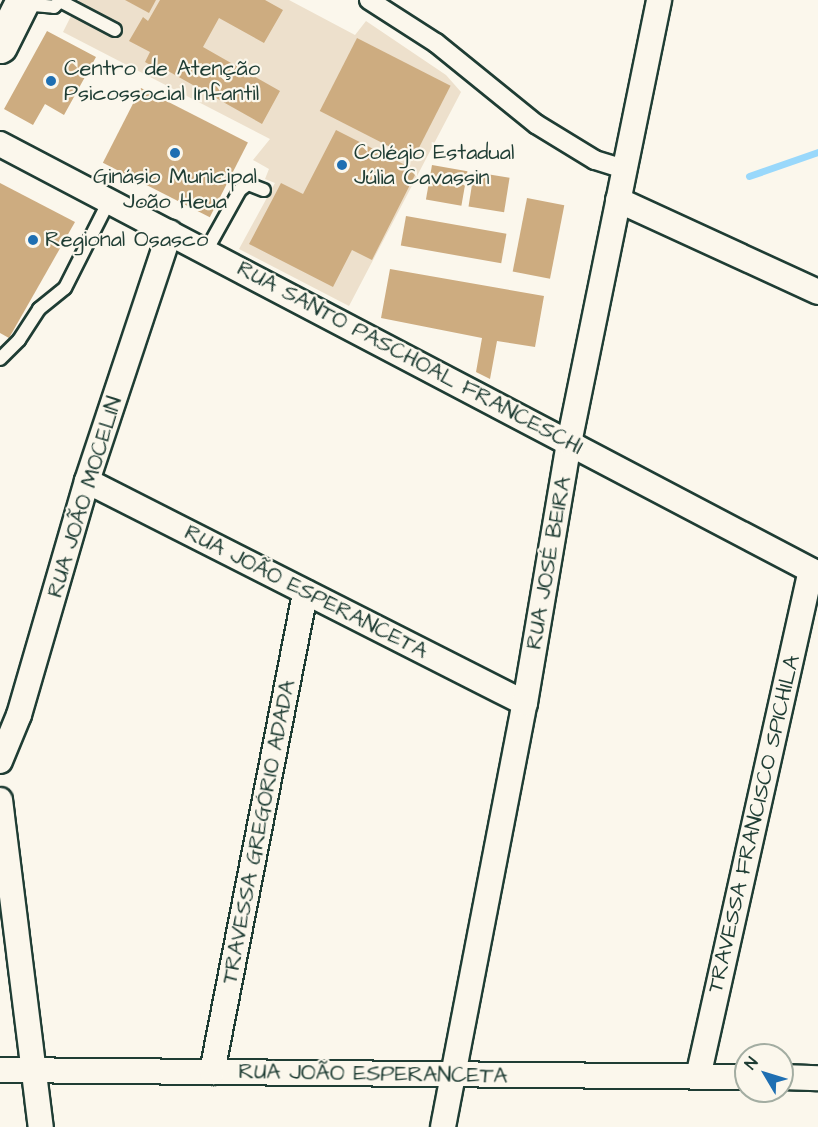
<!DOCTYPE html>
<html>
<head>
<meta charset="utf-8">
<style>
	body { margin:0 }
	#map { position:relative; width:818px; height:1127px; overflow:hidden; background:#fbf7ec; font-family:"Architects Daughter",sans-serif }
	div>[style] { position:absolute }
	[style*='--x'] { left:calc(var(--x)*1px); top:calc(var(--y)*1px); width:calc(var(--w)*1px); rotate:calc(var(--a)*1deg) }
	.built>* { inset:0; background:#ede0cc }
	.stream>* { height:7px; margin:-3.5px; padding:0 3.5px; transform-origin:3.5px; border-radius:3.5px; background:#99d8fb }
	.building>* { inset:0; background:#cdac80; transform-origin:0 0 }
	.roads { filter:drop-shadow(2px 0 #1f3d34) drop-shadow(-2px 0 #1f3d34) drop-shadow(0 2px #1f3d34) drop-shadow(0 -2px #1f3d34) }
	.service>* { height:12px; margin:-6px; padding:0 6px; transform-origin:6px; border-radius:6px; background:#fbf7ec }
	.pedestrian>* { height:18px; margin:-9px; padding:0 9px; transform-origin:9px; border-radius:9px; background:#fbf7ec }
	.minor>* { height:24px; margin:-12px; padding:0 12px; transform-origin:12px; border-radius:12px; background:#fbf7ec }
	.secondary>* { height:33px; margin:-16.5px; padding:0 16.5px; transform-origin:16.5px; border-radius:16.5px; background:#fbf7ec }
	.dots>* { width:16px; height:16px; translate:-50% -50%; box-sizing:border-box; border:3px solid #fbf7ec; border-radius:50% }
	span { translate:-50% -50%; white-space:nowrap; text-align:center; line-height:1.15; -webkit-text-stroke:4.5px #fbf7ec; paint-order:stroke }
	.poi-label { font-size:22px; color:#1f3d34 }
	.left { translate:0 -50%; text-align:left }
	.street-label { font-size:22px; color:#1f3d34 }
	.north { position:absolute; left:734px; top:1043px; width:60px; height:60px; box-sizing:border-box; background:#fbf7ec; border:2px solid #a3ada2; border-radius:50%; rotate:308deg; font-size:16px; font-weight:700; line-height:24px; text-align:center; color:#1f3d34 }
	.north::after { content:''; display:block; margin:auto; width:21px; height:27px; background:#1f6fb2; clip-path:polygon(50% 0,100% 100%,50% 72%,0 100%) }
</style>
</head>
<body>
<div id="map">
	<div class="built">
		<i style="clip-path:polygon(79px 0,289px 0,355px 35px,366px 21px,446px 75px,461px 92px,349px 306px,239px 249px,275px 183px,265px 179px,269px 169px,253px 160px,270px 139px,63px 32px)"></i>
	</div>
	<div class="stream">
		<i style="--x:749;--y:176;--w:73;--a:-19.2"></i>
	</div>
	<div class="building">
		<i style="clip-path:polygon(125px 0,156px 0,149px 13px)"></i>
		<i style="clip-path:polygon(160px 0,265px 0,283px 10px,264px 43px,219px 18px,203px 47px,280px 91px,262px 124px,168px 71px,166px 74px,145px 62px,150px 52px,129px 41px,143px 17px,148px 21px)"></i>
		<i style="clip-path:polygon(47px 31px,96px 57px,64px 115px,45px 104px,33px 125px,4px 109px)"></i>
		<i style="left:357px;top:38px;width:105px;height:82px;rotate:27deg"></i>
		<i style="left:141px;top:88px;width:120px;height:84px;rotate:27deg"></i>
		<i style="clip-path:polygon(336px 130px,417px 171px,372px 260px,352px 250px,333px 287px,249px 244px,281px 183px,303px 194px)"></i>
		<i style="left:432px;top:165px;width:36px;height:35px;rotate:10deg"></i>
		<i style="left:474px;top:172px;width:36px;height:35px;rotate:9deg"></i>
		<i style="clip-path:polygon(0 183px,75px 222px,9px 338px,0 333px)"></i>
		<i style="left:527px;top:198px;width:38px;height:75px;rotate:11deg"></i>
		<i style="left:406px;top:216px;width:102px;height:30px;rotate:10deg"></i>
		<i style="clip-path:polygon(390px 269px,544px 296px,535px 347px,497px 341px,490px 379px,476px 372px,482px 338px,381px 318px)"></i>
	</div>
	<div class="roads">
		<div class="service">
			<i style="--x:60;--y:1;--w:62;--a:27.8"></i>
			<i style="--x:22;--y:4;--w:32;--a:5"></i>
			<i style="--x:54;--y:7;--w:10;--a:-45"></i>
			<i style="--x:206;--y:251;--w:70;--a:-60.9"></i>
			<i style="--x:240;--y:190;--w:10;--a:-37"></i>
			<i style="--x:248;--y:184;--w:17;--a:21"></i>
			<i style="--x:0;--y:359;--w:27;--a:-45"></i>
			<i style="--x:19;--y:340;--w:37;--a:-57"></i>
			<i style="--x:39;--y:309;--w:33;--a:-39"></i>
			<i style="--x:65;--y:288;--w:97;--a:-63.2"></i>
		</div>
		<div class="pedestrian">
			<i style="--x:369;--y:0;--w:80;--a:32.7"></i>
			<i style="--x:436;--y:43;--w:129;--a:39"></i>
			<i style="--x:536;--y:124;--w:69;--a:31.4"></i>
			<i style="--x:595;--y:160;--w:30;--a:17"></i>
		</div>
		<div class="minor">
			<i style="--x:0;--y:144;--w:924;--a:27.73"></i>
			<i style="--x:618;--y:200;--w:220;--a:24.7"></i>
			<i style="--x:87;--y:481;--w:491;--a:26.9"></i>
			<i style="--x:0;--y:761;--w:50;--a:-67.6"></i>
			<i style="--x:19;--y:715;--w:244;--a:-73.8"></i>
			<i style="--x:87;--y:481;--w:262;--a:-71.6"></i>
			<i style="--x:0;--y:800;--w:330;--a:82.9"></i>
			<i style="--x:0;--y:1070;--w:746;--a:0.54"></i>
			<i style="--x:212;--y:1072;--w:489;--a:-79"></i>
			<i style="--x:698;--y:1077;--w:519;--a:-77.44"></i>
			<i style="--x:782;--y:1077;--w:36;--a:2"></i>
			<i style="--x:443;--y:1127;--w:432;--a:-79.1"></i>
			<i style="--x:525;--y:703;--w:264;--a:-80.4"></i>
			<i style="--x:569;--y:443;--w:452;--a:-78.5"></i>
		</div>
		<div class="secondary">
			<i style="--x:0;--y:46;--w:51;--a:-63.4"></i>
		</div>
	</div>
	<div class="dots">
		<i style="left:51px;top:81px;background:#1f6fb2"></i>
		<i style="left:175px;top:153px;background:#1f6fb2"></i>
		<i style="left:342px;top:165px;background:#1f6fb2"></i>
		<i style="left:33px;top:240px;background:#1f6fb2"></i>
	</div>
	<div class="poi-label">
		<span class="left" style="left:64px;top:81px">Centro de Atenção<br>Psicossocial Infantil</span>
		<span class="left" style="left:354px;top:165px">Colégio Estadual<br>Júlia Cavassin</span>
		<span style="left:175px;top:189px">Ginásio Municipal<br>João Heua</span>
		<span class="left" style="left:45px;top:240px">Regional Osasco</span>
	</div>
	<div class="street-label">
		<span style="left:410px;top:358px;rotate:28deg">RUA SANTO PASCHOAL FRANCESCHI</span>
		<span style="left:85px;top:497px;rotate:-73deg">RUA JOÃO MOCELIN</span>
		<span style="left:549px;top:563px;rotate:-80deg">RUA JOSÉ BEIRA</span>
		<span style="left:306px;top:592px;rotate:27deg">RUA JOÃO ESPERANCETA</span>
		<span style="left:754px;top:824px;rotate:-77deg">TRAVESSA FRANCISCO SPICHILA</span>
		<span style="left:259px;top:832px;rotate:-79deg">TRAVESSA GREGÓRIO ADADA</span>
		<span style="left:373px;top:1074px;rotate:1deg">RUA JOÃO ESPERANCETA</span>
	</div>
	<div class="north">N</div>
</div>
</body>
</html>
